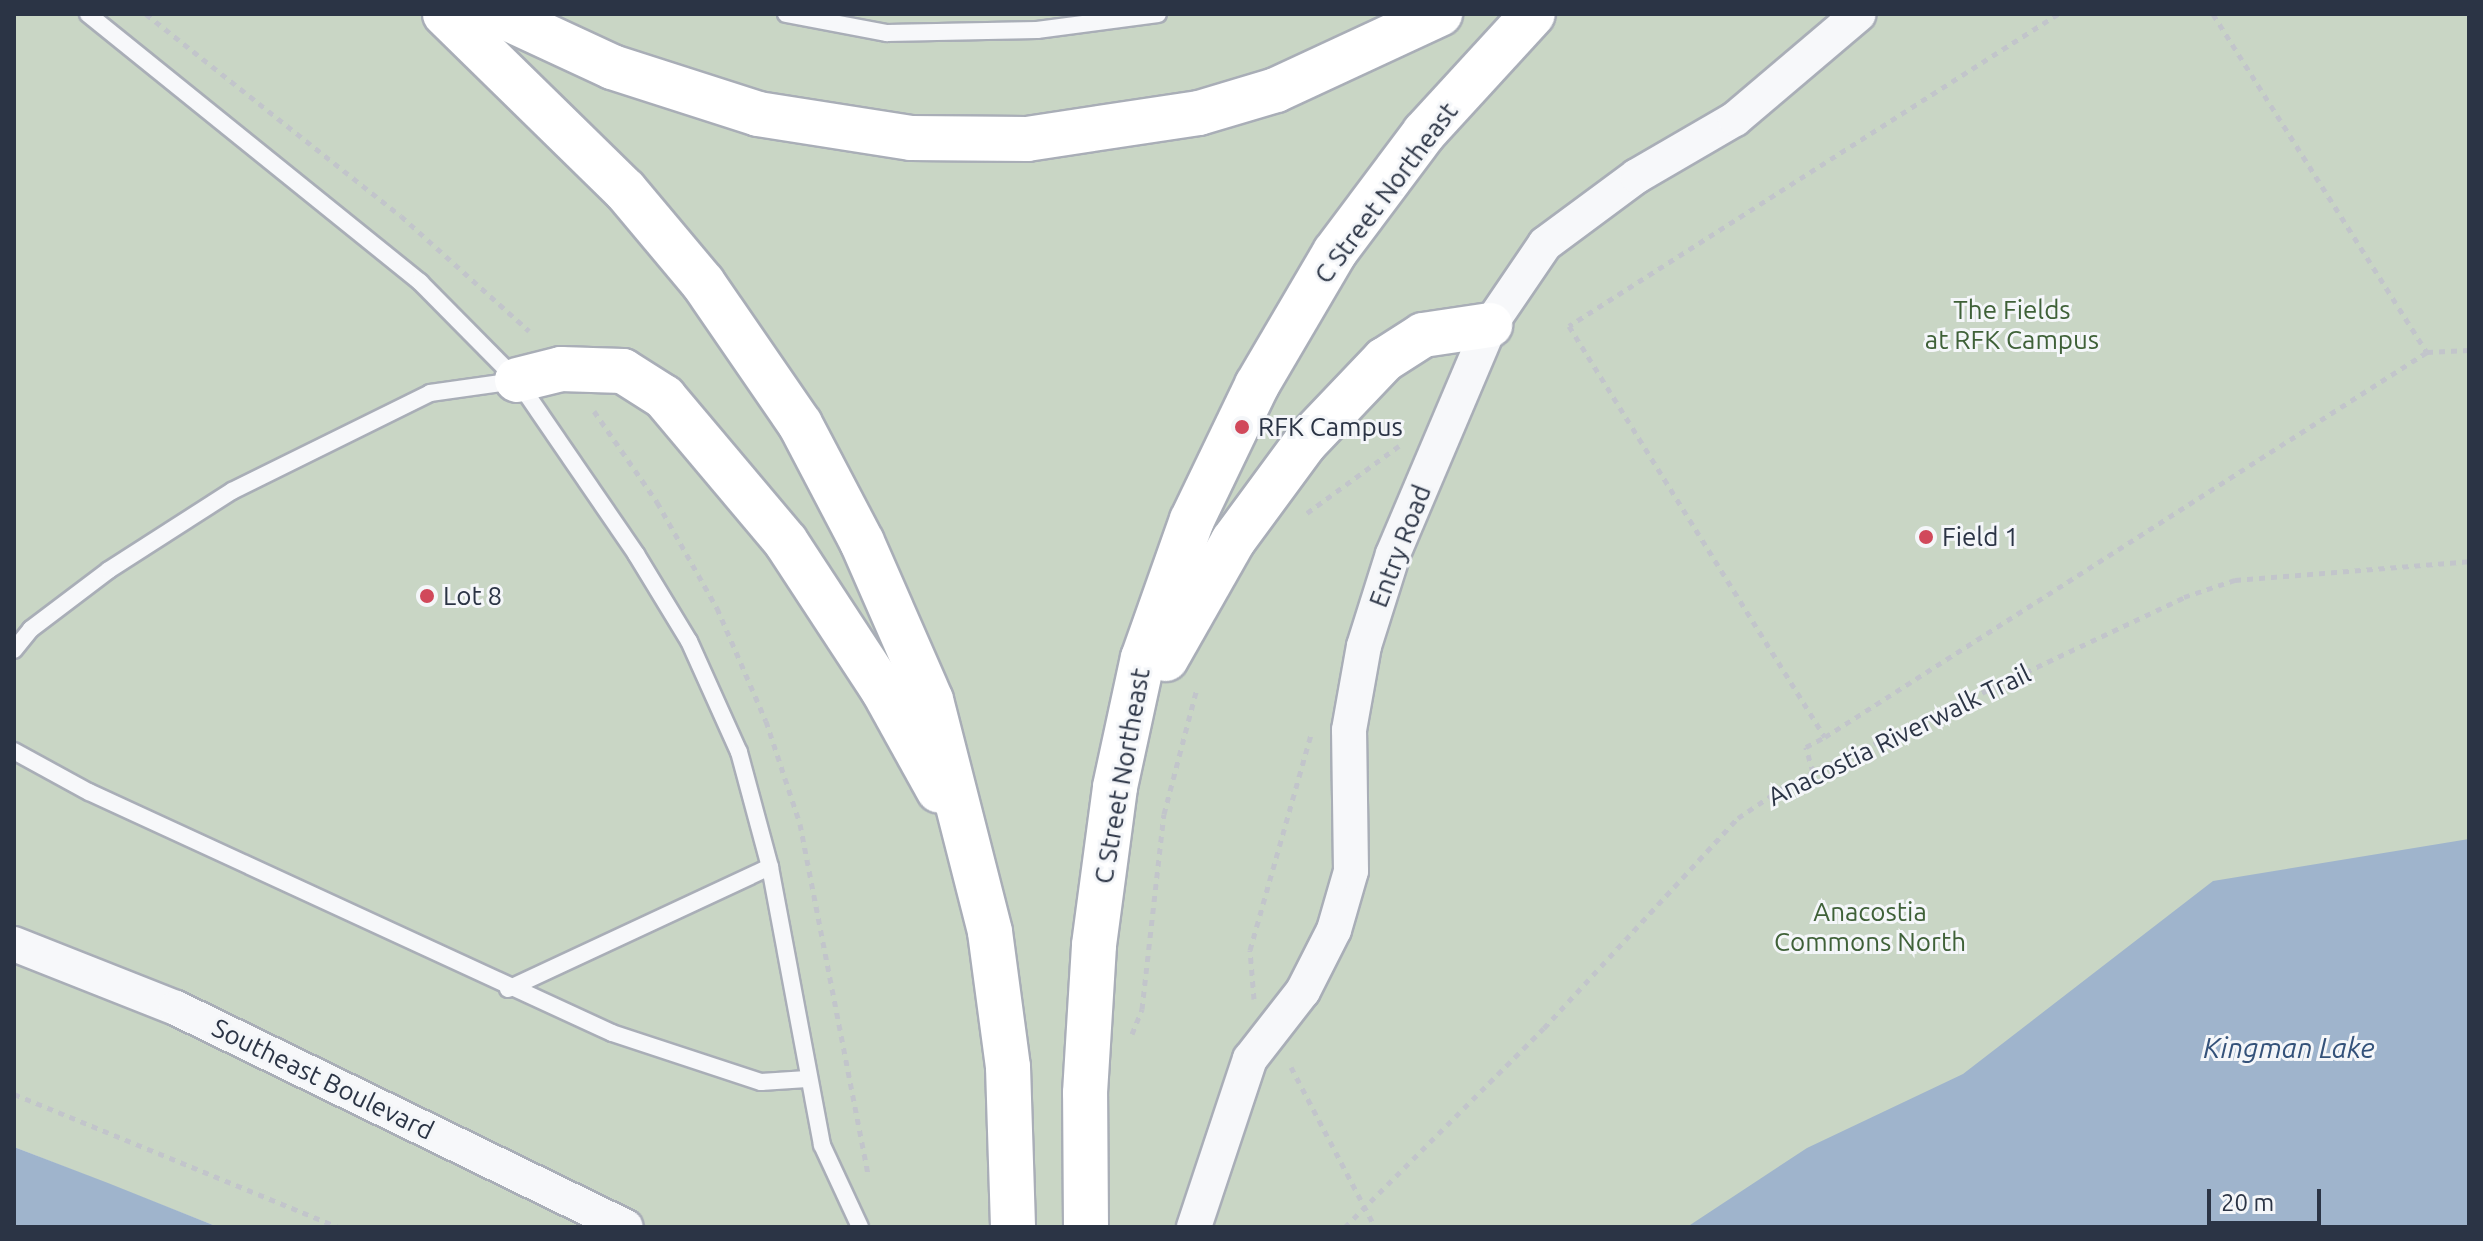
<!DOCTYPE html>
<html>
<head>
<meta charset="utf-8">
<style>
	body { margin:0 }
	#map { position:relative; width:2483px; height:1241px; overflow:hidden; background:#e4e7ec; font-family:Ubuntu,sans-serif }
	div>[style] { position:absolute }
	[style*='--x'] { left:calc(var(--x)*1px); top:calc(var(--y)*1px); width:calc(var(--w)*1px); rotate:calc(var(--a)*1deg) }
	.green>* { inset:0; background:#c9d6c5 }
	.water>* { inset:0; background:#9fb4cc }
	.path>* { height:5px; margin-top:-2.5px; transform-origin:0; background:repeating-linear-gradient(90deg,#c2c5cb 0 6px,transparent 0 12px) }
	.roads { filter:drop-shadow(2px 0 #a9aeb7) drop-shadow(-2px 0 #a9aeb7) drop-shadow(0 2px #a9aeb7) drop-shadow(0 -2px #a9aeb7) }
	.service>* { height:16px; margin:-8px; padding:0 8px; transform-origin:8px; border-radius:8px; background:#f7f8fa }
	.minor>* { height:34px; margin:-17px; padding:0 17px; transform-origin:17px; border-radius:17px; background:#f7f8fa }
	.primary>* { height:44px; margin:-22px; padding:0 22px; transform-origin:22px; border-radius:22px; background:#fff }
	.dots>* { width:22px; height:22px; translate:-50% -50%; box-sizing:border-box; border:4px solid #f4f6f9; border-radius:50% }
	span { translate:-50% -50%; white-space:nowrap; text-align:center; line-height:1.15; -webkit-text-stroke:6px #f4f6f9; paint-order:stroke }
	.street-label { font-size:26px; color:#2b3445 }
	.park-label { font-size:26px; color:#3f6138 }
	.poi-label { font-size:26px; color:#2b3445 }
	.left { translate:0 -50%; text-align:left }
	.water-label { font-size:28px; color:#34527a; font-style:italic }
	.frame { position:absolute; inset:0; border:16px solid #2b3445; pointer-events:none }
	.scale { position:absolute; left:2207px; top:1189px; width:114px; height:36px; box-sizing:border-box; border:4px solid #2b3445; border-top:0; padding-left:10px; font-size:24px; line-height:28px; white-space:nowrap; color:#2b3445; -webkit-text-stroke:6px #f4f6f9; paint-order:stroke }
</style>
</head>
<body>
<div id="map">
	<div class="green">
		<i style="clip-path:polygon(14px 14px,2469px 14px,2469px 1072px,1948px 1227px,218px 1227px,14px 1147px)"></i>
	</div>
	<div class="water">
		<i style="clip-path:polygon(2469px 839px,2469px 1227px,1687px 1227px,1807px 1148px,1963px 1074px,2213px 881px)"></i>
		<i style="clip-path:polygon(14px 1147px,108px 1183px,218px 1227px,14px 1227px)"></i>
	</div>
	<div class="path">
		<i style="--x:146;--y:14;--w:325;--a:38.4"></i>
		<i style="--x:401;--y:216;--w:172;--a:41.9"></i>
		<i style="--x:2058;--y:14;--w:580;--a:147.46"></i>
		<i style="--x:1569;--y:326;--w:484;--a:58.1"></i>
		<i style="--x:1825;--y:737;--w:715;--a:-32.6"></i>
		<i style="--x:2427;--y:352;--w:42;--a:-2.7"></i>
		<i style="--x:2213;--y:14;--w:400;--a:57.7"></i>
		<i style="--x:594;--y:411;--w:111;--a:55.3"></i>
		<i style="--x:657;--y:502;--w:122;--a:60.5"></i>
		<i style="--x:717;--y:608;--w:123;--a:66.6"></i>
		<i style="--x:766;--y:721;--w:108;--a:71.7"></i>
		<i style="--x:800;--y:824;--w:358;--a:79"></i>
		<i style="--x:1307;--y:513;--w:114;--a:-36.1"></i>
		<i style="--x:1813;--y:772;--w:26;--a:-106"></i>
		<i style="--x:1806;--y:747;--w:21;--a:-28"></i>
		<i style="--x:1254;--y:999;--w:49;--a:-94.7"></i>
		<i style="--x:1250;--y:950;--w:224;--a:-74.2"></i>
		<i style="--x:1132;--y:1034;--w:27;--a:-68"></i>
		<i style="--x:1142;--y:1009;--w:196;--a:-83.6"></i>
		<i style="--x:1164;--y:814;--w:130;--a:-75.3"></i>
		<i style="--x:1291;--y:1067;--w:181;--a:62.3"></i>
		<i style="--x:14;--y:1094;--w:351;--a:22.3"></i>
		<i style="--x:1345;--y:1227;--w:281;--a:-45"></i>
		<i style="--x:1544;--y:1028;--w:286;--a:-47.3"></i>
		<i style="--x:1738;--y:818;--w:59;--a:-34"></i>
		<i style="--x:1787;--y:785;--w:439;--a:-25.3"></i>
		<i style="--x:2184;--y:597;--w:54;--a:-18.4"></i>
		<i style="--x:2235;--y:580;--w:235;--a:-4.6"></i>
	</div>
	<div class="roads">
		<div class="service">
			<i style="--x:88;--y:14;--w:427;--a:38.9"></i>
			<i style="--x:420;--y:282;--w:138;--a:45.3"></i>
			<i style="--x:517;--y:380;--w:211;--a:55.6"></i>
			<i style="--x:636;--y:554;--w:102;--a:58.7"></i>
			<i style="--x:689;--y:641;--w:122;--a:65.8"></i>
			<i style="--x:739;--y:752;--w:119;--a:74.9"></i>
			<i style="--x:770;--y:867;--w:283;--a:79.4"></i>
			<i style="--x:822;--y:1145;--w:90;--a:65.1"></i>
			<i style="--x:786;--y:14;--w:103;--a:10.7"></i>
			<i style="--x:887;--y:33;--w:150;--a:-1.1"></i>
			<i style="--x:1037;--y:30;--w:122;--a:-7.5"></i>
			<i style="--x:14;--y:650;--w:27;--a:-51"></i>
			<i style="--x:31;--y:629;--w:98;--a:-37.1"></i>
			<i style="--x:109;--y:570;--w:146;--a:-32.7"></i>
			<i style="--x:232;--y:491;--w:221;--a:-26.3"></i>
			<i style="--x:430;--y:393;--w:86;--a:-8"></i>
			<i style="--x:14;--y:751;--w:85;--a:28.7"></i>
			<i style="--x:89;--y:792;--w:576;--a:24.74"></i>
			<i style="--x:612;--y:1033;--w:157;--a:18.2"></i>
			<i style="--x:761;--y:1082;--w:46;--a:-3.7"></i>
			<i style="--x:508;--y:989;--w:289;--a:-25"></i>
		</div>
		<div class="minor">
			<i style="--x:14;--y:944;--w:174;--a:21.6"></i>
			<i style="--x:176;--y:1008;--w:500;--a:25.95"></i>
			<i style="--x:1194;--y:1227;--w:177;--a:-71.6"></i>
			<i style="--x:1250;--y:1059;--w:86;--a:-52.1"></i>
			<i style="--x:1303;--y:991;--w:68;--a:-63.1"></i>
			<i style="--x:1334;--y:930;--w:61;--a:-73.9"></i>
			<i style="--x:1351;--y:871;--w:141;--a:-90.8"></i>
			<i style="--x:1349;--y:730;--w:85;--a:-79.9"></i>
			<i style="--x:1364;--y:646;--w:96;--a:-72.5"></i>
			<i style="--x:1393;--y:554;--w:249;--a:-67"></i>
			<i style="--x:1490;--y:325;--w:98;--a:-55.8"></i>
			<i style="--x:1545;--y:244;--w:114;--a:-36.5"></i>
			<i style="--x:1637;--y:176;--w:113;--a:-30.2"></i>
			<i style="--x:1735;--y:119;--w:162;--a:-40.3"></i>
		</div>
		<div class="primary">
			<i style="--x:445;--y:14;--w:252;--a:44.4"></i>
			<i style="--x:625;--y:190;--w:121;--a:50"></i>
			<i style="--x:703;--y:283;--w:171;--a:55.5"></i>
			<i style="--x:800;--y:424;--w:133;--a:62.3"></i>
			<i style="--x:862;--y:542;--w:172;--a:66.4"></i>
			<i style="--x:931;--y:700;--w:239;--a:75.7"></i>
			<i style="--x:990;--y:932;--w:136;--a:82.4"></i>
			<i style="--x:1008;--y:1067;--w:160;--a:88.2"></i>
			<i style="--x:498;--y:14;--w:126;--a:24.9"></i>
			<i style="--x:612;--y:67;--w:153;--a:17.8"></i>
			<i style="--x:758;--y:114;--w:155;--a:8.9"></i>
			<i style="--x:911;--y:138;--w:116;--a:0.5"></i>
			<i style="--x:1027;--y:139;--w:174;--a:-8.6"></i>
			<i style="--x:1199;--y:113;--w:80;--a:-16.6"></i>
			<i style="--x:1276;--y:90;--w:181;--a:-24.9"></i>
			<i style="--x:517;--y:380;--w:45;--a:-14"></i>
			<i style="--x:561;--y:369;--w:62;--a:1.8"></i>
			<i style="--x:623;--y:371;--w:49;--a:32.4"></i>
			<i style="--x:664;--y:397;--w:189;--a:49.9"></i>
			<i style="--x:786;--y:542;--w:177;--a:56.8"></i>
			<i style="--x:883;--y:690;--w:115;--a:61"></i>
			<i style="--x:1166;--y:659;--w:136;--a:-60.4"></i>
			<i style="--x:1233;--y:541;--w:122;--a:-53.7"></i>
			<i style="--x:1305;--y:443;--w:115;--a:-46.4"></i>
			<i style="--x:1384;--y:360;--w:46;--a:-32.7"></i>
			<i style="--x:1423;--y:335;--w:68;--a:-8.5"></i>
			<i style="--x:1086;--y:1227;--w:134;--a:-90.4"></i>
			<i style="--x:1085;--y:1093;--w:148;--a:-86.5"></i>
			<i style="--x:1094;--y:945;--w:159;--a:-82.4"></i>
			<i style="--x:1115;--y:787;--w:132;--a:-77.8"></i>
			<i style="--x:1143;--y:658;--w:146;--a:-70.5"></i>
			<i style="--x:1192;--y:520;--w:150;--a:-64.3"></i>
			<i style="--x:1257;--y:385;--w:154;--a:-59.6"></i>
			<i style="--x:1335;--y:252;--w:149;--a:-53.2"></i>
			<i style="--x:1424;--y:133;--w:161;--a:-47.5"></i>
		</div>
	</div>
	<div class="dots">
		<i style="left:1242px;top:427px;background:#d1495b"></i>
		<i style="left:1926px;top:537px;background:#d1495b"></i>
		<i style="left:427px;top:596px;background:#d1495b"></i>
	</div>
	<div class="street-label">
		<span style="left:1386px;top:193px;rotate:-53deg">C Street Northeast</span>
		<span style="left:1400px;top:546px;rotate:-69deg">Entry Road</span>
		<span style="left:1899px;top:735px;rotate:-26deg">Anacostia Riverwalk Trail</span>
		<span style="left:1122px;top:776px;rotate:-80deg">C Street Northeast</span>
		<span style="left:323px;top:1079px;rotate:26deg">Southeast Boulevard</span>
	</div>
	<div class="park-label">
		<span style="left:2012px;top:325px">The Fields<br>at RFK Campus</span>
		<span style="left:1870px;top:927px">Anacostia<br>Commons North</span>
	</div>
	<div class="poi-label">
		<span class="left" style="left:1258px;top:427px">RFK Campus</span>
		<span class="left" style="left:1942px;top:537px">Field 1</span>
		<span class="left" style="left:443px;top:596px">Lot 8</span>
	</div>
	<div class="water-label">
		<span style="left:2289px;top:1048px">Kingman Lake</span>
	</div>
	<div class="frame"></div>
	<div class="scale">20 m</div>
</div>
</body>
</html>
